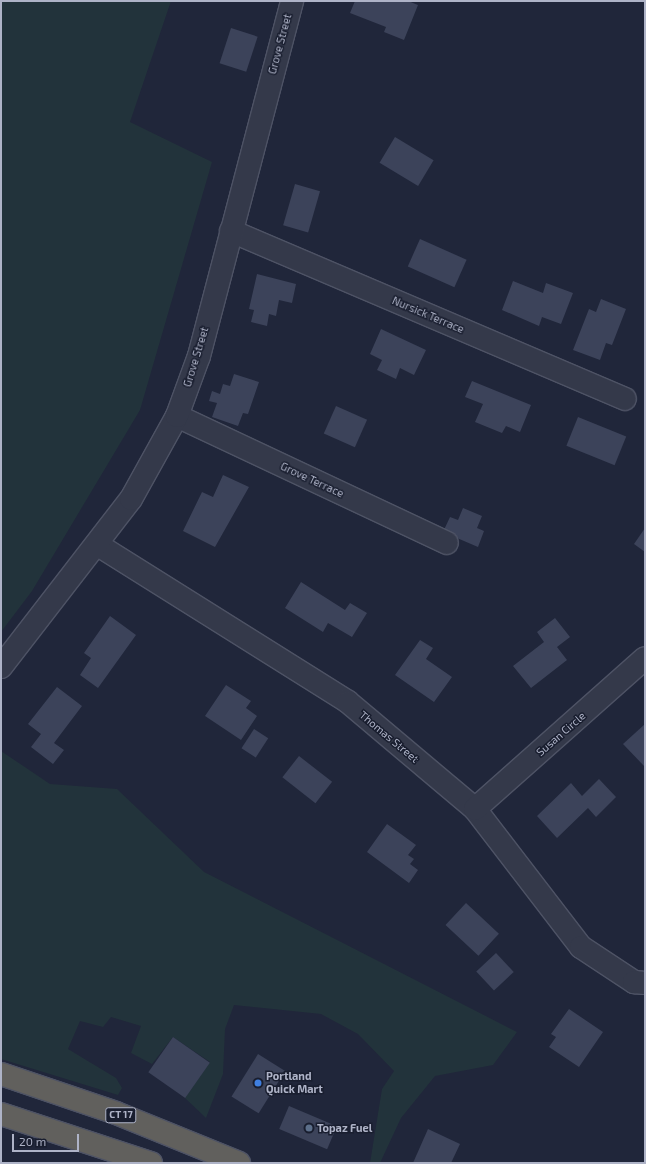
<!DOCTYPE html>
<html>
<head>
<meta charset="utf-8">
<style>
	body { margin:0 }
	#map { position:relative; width:646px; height:1164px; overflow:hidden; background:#20263a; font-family:"Exo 2",sans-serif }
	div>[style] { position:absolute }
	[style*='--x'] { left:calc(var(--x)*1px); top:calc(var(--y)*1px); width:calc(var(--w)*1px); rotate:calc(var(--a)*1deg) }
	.green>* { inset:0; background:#22333b }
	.building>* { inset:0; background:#3c435a; transform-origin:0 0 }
	.roads { filter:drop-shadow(1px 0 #4e5365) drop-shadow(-1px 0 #4e5365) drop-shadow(0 1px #4e5365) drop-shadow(0 -1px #4e5365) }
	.minor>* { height:22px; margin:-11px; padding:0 11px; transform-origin:11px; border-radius:11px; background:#34394a }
	.trunk>* { height:22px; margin:-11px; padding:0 11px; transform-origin:11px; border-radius:11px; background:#61605d }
	.dots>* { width:11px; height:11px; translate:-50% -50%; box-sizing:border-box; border:2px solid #191e2f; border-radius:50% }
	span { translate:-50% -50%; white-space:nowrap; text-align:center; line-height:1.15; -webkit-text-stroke:3px #191e2f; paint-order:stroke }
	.shield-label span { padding:1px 3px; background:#191e2f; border:1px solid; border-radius:3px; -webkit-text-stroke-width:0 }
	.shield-label { font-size:10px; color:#aeb3c7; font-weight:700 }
	.street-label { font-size:11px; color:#aeb3c7 }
	.poi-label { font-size:11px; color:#aeb3c7; font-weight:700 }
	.left { translate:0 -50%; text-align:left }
	.frame { position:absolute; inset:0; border:2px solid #aeb3c7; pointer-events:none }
	.scale { position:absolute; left:12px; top:1134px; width:67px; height:18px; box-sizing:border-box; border:2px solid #aeb3c7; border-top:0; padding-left:5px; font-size:12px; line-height:14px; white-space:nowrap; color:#aeb3c7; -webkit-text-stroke:3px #191e2f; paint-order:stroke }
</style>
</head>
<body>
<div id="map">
	<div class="green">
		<i style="clip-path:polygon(1px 1px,171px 1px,130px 122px,212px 162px,140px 410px,32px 591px,1px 632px)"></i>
		<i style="clip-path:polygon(1px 751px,50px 784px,117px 789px,204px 872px,517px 1032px,493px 1065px,435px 1076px,401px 1118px,380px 1163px,370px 1163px,382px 1089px,394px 1071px,358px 1034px,321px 1014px,234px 1005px,225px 1029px,223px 1074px,206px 1118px,185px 1098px,210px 1062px,173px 1037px,152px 1064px,131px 1053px,141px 1026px,111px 1017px,103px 1027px,80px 1021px,68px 1049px,116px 1078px,122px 1088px,118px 1095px,1px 1059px)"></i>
	</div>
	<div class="building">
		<i style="clip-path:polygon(355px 1px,408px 1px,418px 5px,404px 40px,384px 32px,386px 27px,350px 13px)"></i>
		<i style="left:231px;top:28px;width:28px;height:37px;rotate:18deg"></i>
		<i style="left:395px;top:137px;width:45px;height:30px;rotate:31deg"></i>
		<i style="left:295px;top:184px;width:26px;height:43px;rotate:16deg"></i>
		<i style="left:420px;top:239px;width:51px;height:30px;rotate:24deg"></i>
		<i style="clip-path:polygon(257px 274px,296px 284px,292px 303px,279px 300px,276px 316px,269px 314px,267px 326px,251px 322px,254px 310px,249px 309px)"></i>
		<i style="clip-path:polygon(513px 281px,543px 293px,546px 283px,573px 293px,561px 324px,542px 317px,539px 326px,502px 310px)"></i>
		<i style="clip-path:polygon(601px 299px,626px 309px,612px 345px,606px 343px,600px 360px,573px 350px,589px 309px,596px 312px)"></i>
		<i style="clip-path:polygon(381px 329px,426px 350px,414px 375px,400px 368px,396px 379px,377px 370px,382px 360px,370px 354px)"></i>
		<i style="clip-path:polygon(234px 374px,259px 382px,248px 414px,243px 413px,238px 426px,212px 417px,217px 403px,209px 401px,212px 391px,220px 394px,223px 384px,230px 386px)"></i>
		<i style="clip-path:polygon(472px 381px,531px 405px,520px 432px,506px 426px,502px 433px,475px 422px,483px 404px,465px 397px)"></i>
		<i style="left:336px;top:406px;width:34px;height:30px;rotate:24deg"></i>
		<i style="left:578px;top:417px;width:52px;height:31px;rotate:22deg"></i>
		<i style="clip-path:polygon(223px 475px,249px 487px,215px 547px,183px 531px,202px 492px,213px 497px)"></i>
		<i style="clip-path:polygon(463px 508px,482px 516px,477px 528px,484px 531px,478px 547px,443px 532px,450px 517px,458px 520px)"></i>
		<i style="clip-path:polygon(645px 528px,645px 552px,634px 544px)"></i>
		<i style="clip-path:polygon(301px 582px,345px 610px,350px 603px,367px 613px,352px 637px,328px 623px,323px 632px,285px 608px)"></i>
		<i style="clip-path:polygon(110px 616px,136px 635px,98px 688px,80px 675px,91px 658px,84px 653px)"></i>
		<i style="clip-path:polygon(555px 618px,570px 637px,557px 647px,567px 660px,531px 688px,513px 666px,544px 642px,537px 632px)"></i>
		<i style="clip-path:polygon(420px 640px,433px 648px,426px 659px,452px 677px,434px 702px,395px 675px)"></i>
		<i style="clip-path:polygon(226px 685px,251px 701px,246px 708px,257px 716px,241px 740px,205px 716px)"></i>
		<i style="clip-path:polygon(57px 687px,82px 706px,54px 743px,64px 750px,53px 764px,31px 747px,41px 734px,28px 724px)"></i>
		<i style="clip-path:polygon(645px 724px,645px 767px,623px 744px)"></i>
		<i style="left:254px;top:729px;width:17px;height:23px;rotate:33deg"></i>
		<i style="left:299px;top:756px;width:42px;height:27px;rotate:38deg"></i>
		<i style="clip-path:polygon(599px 779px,616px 797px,596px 817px,588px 808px,557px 838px,537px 816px,571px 783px,582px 796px)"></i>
		<i style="clip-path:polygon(387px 824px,416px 845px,408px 855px,414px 859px,410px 864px,418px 870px,409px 883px,367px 852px)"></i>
		<i style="left:466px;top:903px;width:45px;height:30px;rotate:43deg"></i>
		<i style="left:496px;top:953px;width:26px;height:27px;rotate:47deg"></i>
		<i style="clip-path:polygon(569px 1009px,603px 1032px,579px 1067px,549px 1047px,556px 1037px,551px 1034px)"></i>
		<i style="left:173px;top:1037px;width:45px;height:43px;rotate:35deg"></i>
		<i style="left:258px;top:1054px;width:32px;height:50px;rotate:32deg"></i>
		<i style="left:289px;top:1106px;width:52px;height:25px;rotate:23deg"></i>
		<i style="clip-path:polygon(428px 1129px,460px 1144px,451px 1163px,413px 1163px)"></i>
	</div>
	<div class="roads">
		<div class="minor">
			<i style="--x:231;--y:231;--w:428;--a:23.1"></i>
			<i style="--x:177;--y:416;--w:298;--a:25.2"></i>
			<i style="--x:98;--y:545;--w:295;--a:32.1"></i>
			<i style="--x:348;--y:702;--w:166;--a:40.1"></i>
			<i style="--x:475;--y:809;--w:174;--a:52.5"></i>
			<i style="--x:581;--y:947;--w:64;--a:33.4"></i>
			<i style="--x:634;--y:982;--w:11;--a:5"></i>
			<i style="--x:1;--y:667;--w:212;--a:-52.3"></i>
			<i style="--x:131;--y:499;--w:95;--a:-61"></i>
			<i style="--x:177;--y:416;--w:64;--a:-69.9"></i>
			<i style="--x:199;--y:356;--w:367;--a:-75.3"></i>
			<i style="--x:475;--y:809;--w:227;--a:-41.6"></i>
		</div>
		<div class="trunk">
			<i style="--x:1;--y:1074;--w:121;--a:18.7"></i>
			<i style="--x:116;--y:1113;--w:133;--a:22.1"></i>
			<i style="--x:1;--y:1114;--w:158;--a:18.1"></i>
		</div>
	</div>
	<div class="dots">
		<i style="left:258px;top:1083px;background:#3f7fe0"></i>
		<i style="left:309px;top:1128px;background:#5c6f8a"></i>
	</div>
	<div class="shield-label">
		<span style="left:121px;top:1115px">CT 17</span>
	</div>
	<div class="street-label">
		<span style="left:280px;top:44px;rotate:-75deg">Grove Street</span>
		<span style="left:428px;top:315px;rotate:23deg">Nursick Terrace</span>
		<span style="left:196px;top:357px;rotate:-73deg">Grove Street</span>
		<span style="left:312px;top:480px;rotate:25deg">Grove Terrace</span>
		<span style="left:561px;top:734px;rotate:-41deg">Susan Circle</span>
		<span style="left:389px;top:737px;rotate:40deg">Thomas Street</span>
	</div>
	<div class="poi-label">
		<span class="left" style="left:266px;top:1083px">Portland<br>Quick Mart</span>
		<span class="left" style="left:317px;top:1128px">Topaz Fuel</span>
	</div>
	<div class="frame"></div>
	<div class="scale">20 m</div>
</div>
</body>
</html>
